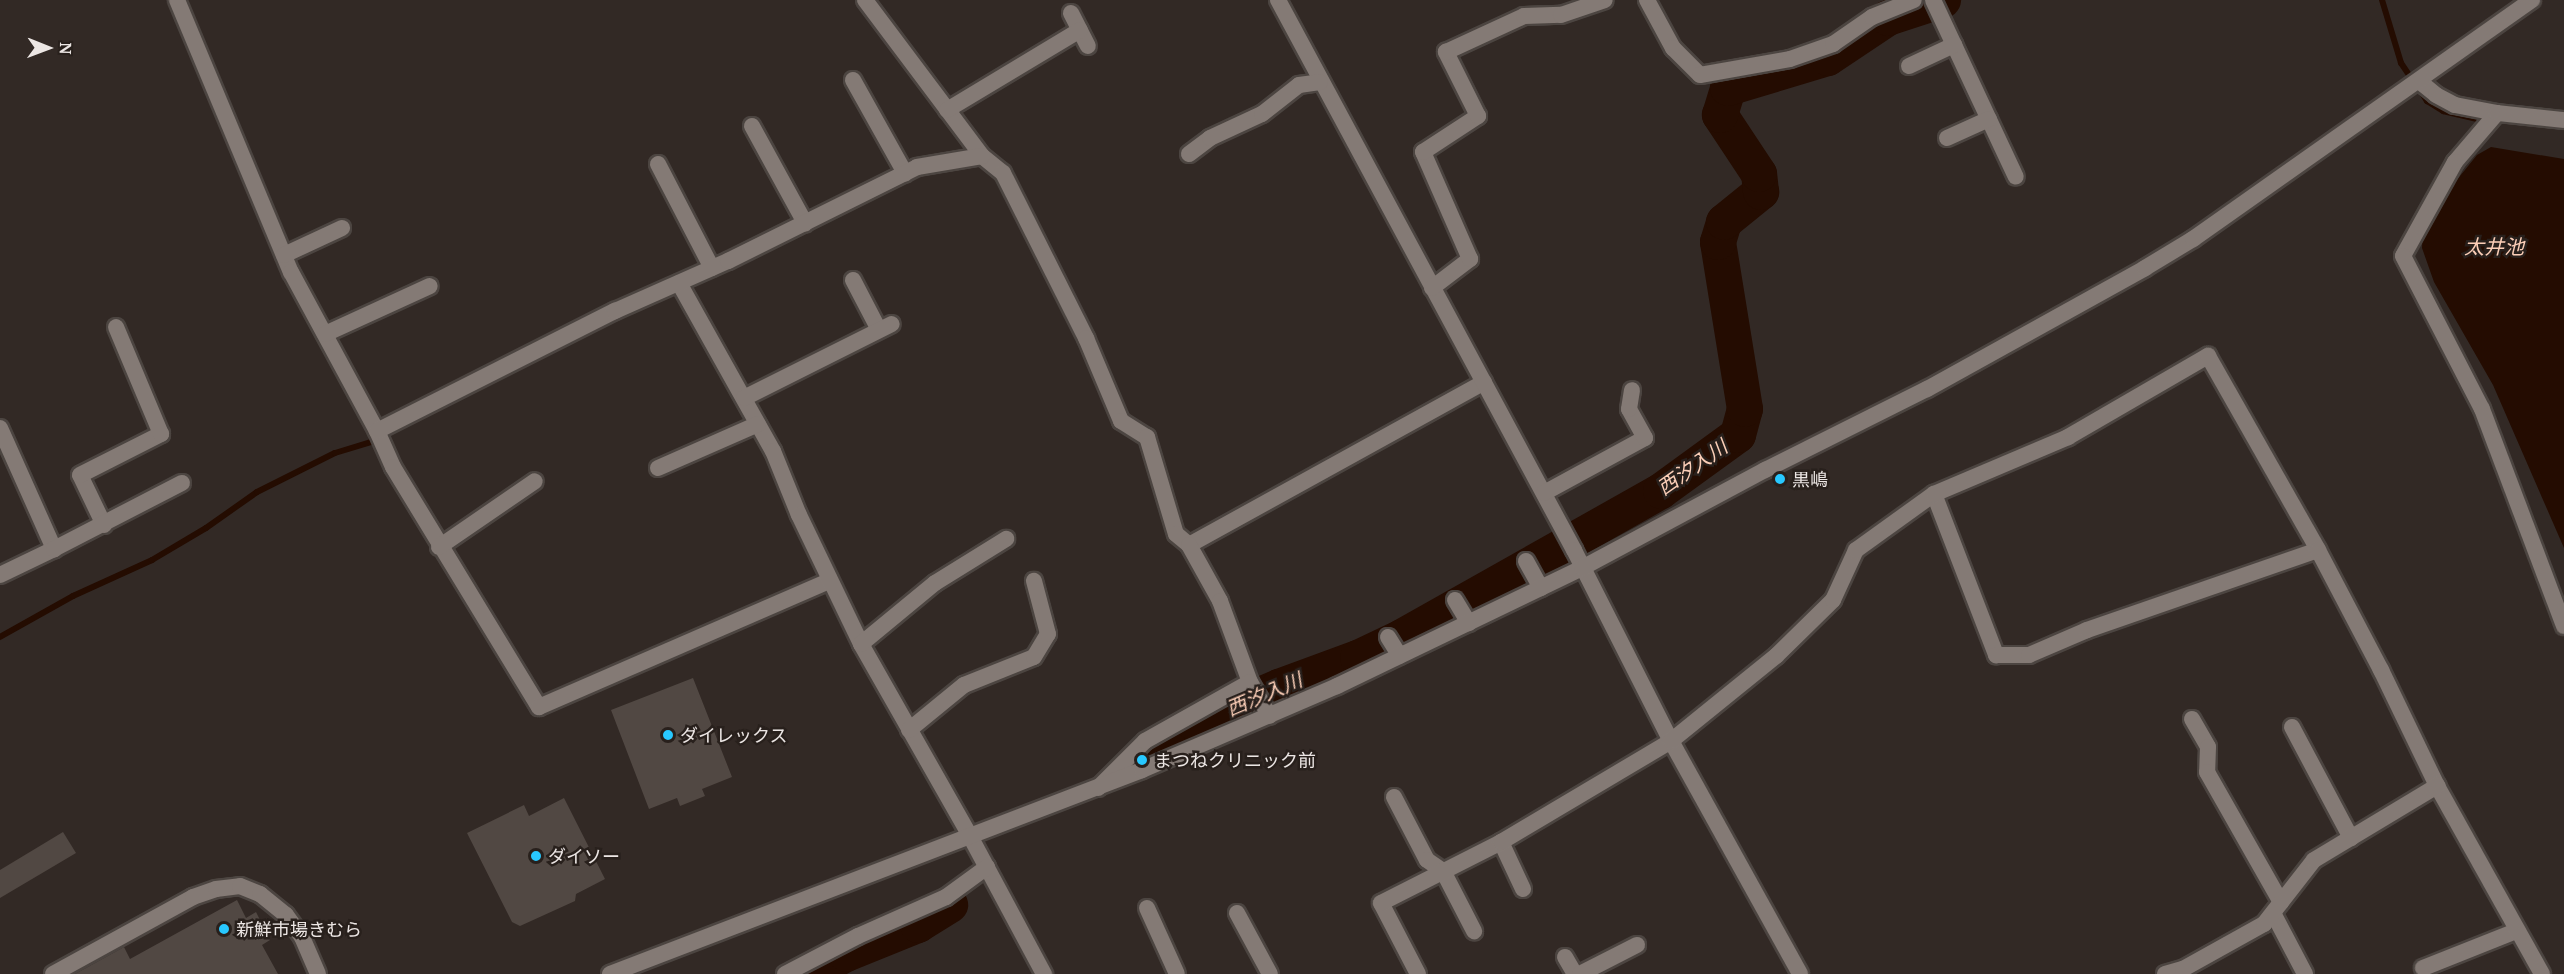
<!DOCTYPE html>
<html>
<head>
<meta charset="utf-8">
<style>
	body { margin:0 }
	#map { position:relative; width:2564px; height:974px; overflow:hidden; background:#322925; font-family:"PT Serif","Noto Sans JP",serif }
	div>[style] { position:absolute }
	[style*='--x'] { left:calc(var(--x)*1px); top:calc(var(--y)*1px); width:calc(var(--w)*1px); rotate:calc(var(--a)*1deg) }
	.water>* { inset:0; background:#240c01 }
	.stream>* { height:6px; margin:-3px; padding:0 3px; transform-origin:3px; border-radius:3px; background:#240c01 }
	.river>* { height:36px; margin:-18px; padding:0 18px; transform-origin:18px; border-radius:18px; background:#240c01 }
	.building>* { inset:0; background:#514843 }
	.roads { filter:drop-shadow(2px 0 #4c4541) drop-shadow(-2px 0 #4c4541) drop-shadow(0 2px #4c4541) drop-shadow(0 -2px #4c4541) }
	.minor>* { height:16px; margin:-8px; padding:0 8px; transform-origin:8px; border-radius:8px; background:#847a75 }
	.tertiary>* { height:16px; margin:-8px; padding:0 8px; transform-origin:8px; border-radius:8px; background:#847a75 }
	.dots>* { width:16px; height:16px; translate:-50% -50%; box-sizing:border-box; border:3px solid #28201c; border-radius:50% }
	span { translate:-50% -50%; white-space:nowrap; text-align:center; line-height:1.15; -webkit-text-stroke:5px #28201c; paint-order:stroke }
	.poi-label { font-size:18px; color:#ece6e4 }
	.left { translate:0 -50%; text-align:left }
	.water-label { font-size:20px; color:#fbceb7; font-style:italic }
	.north { position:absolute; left:18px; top:18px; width:60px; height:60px; -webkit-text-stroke:4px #28201c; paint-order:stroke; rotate:91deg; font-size:16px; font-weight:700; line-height:24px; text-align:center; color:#ece6e4 }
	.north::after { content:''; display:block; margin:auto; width:21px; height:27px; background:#ece6e4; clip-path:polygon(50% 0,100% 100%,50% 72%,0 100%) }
</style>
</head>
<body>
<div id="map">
	<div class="water">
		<i style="clip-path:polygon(2491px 147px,2564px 159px,2564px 548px,2493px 385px,2434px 282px,2422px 248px,2423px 229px,2435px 207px,2477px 155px)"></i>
	</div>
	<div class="stream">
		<i style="--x:2382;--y:0;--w:66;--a:73.2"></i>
		<i style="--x:2401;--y:63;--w:23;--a:56"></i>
		<i style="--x:2420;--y:90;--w:13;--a:58"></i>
		<i style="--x:2427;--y:101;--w:19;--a:32"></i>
		<i style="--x:2443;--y:111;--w:44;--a:13.1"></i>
		<i style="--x:0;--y:637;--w:84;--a:-29.3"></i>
		<i style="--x:73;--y:596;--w:87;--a:-24.5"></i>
		<i style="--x:152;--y:560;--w:63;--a:-30.7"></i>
		<i style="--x:206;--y:528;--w:62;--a:-35.2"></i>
		<i style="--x:257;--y:492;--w:87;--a:-26.6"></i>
		<i style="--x:335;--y:453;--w:39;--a:-17"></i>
	</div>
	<div class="river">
		<i style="--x:1160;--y:742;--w:39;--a:-29"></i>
		<i style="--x:1194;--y:723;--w:92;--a:-23"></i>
		<i style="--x:1279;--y:687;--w:84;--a:-20.2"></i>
		<i style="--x:1358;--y:658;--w:49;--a:-25.5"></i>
		<i style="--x:1402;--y:637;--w:297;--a:-29.4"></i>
		<i style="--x:1661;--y:491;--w:95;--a:-36"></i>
		<i style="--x:1738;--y:435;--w:27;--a:-75"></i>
		<i style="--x:1745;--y:409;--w:169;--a:-99.2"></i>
		<i style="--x:1718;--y:242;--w:21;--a:-73"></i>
		<i style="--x:1724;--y:222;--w:48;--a:-39"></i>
		<i style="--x:1761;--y:192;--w:18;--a:-96"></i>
		<i style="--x:1759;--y:174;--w:71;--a:-123.5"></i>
		<i style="--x:1720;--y:115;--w:28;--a:-73"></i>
		<i style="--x:1728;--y:88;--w:104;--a:-16.7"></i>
		<i style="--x:1828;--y:58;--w:72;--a:-33.7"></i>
		<i style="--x:1888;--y:18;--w:58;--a:-18.1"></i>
		<i style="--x:809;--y:974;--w:42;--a:-28.4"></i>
		<i style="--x:846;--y:954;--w:78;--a:-21.9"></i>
		<i style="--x:918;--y:925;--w:38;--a:-32"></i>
	</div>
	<div class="building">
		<i style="clip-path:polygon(693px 678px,732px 777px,702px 789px,705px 796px,680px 806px,677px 798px,649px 809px,611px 710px)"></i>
		<i style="clip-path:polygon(564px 798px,605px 879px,576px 894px,575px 901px,520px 926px,512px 922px,467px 833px,524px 805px,529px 816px)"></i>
		<i style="clip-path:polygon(63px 832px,76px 853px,0 898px,0 870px)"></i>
		<i style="clip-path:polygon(237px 900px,246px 918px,256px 912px,270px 940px,262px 945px,278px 974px,75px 974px,124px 947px,130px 959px)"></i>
	</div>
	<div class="roads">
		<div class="minor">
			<i style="--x:177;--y:0;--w:295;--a:67.3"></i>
			<i style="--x:291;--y:272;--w:181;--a:61.6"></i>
			<i style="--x:377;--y:431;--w:39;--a:66"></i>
			<i style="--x:393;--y:467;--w:281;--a:58.7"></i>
			<i style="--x:539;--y:707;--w:316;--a:-23.5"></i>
			<i style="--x:865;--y:0;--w:195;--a:53.1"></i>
			<i style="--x:982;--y:156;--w:27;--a:39"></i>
			<i style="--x:1003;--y:173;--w:185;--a:63.3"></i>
			<i style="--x:1086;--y:338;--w:90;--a:67.1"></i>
			<i style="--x:1121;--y:421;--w:31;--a:32"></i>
			<i style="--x:1147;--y:437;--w:101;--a:73.4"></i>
			<i style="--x:1176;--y:534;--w:17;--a:40"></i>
			<i style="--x:1189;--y:545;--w:337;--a:-28.9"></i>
			<i style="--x:1278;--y:0;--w:625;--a:61.71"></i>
			<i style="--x:1574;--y:550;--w:214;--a:63.1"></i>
			<i style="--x:1671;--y:741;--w:266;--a:61"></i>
			<i style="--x:1647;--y:0;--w:55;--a:61.6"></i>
			<i style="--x:1673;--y:48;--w:38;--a:45"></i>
			<i style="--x:1700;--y:75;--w:91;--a:-10.1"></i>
			<i style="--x:1790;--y:59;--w:46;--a:-19.2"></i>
			<i style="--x:1833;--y:44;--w:47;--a:-34.7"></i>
			<i style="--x:1872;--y:17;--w:45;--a:-22"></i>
			<i style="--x:1933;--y:0;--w:195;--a:64.9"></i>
			<i style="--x:1071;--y:13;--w:37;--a:63"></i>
			<i style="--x:1909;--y:66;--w:50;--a:-25"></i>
			<i style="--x:853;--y:80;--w:107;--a:60.8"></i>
			<i style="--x:2419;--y:81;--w:22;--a:39"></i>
			<i style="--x:2436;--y:95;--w:21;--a:28"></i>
			<i style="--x:2455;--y:105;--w:43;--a:10.8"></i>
			<i style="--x:2497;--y:113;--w:65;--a:130.6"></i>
			<i style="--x:2455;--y:162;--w:107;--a:119"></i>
			<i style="--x:2403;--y:256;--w:172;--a:62.7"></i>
			<i style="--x:2482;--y:409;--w:232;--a:69.3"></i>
			<i style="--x:947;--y:110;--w:155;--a:-31"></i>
			<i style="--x:2497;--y:113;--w:67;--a:6"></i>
			<i style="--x:752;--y:126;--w:111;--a:61.3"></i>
			<i style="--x:1947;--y:138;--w:46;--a:-24.3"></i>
			<i style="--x:1189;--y:154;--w:26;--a:-37"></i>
			<i style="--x:1210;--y:138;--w:57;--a:-24.8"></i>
			<i style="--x:1262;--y:114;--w:47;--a:-38.1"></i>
			<i style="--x:1299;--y:85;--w:21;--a:-8"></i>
			<i style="--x:658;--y:164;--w:117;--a:62.6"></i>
			<i style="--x:284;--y:255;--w:64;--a:-25"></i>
			<i style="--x:853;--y:280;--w:56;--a:62.5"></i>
			<i style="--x:679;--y:283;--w:193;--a:60.8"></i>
			<i style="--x:773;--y:451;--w:69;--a:67.9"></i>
			<i style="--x:799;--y:515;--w:143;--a:64.3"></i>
			<i style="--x:861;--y:644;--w:221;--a:60.4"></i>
			<i style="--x:970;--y:836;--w:157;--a:61.8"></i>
			<i style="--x:1432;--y:288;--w:48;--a:-37.3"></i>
			<i style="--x:1470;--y:259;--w:117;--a:-113.7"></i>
			<i style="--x:1423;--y:152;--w:66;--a:-33.2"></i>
			<i style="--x:1478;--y:116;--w:72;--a:-116.6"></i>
			<i style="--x:1446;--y:52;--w:86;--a:-24.8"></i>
			<i style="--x:1524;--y:16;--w:37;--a:-2"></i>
			<i style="--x:1561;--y:15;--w:46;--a:-18.8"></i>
			<i style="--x:325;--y:334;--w:115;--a:-24.6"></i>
			<i style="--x:744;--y:398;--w:165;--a:-26.6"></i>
			<i style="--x:0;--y:428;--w:133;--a:65.9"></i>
			<i style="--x:54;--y:549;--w:60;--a:154.3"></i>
			<i style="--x:377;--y:431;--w:267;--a:-26.8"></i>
			<i style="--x:615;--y:311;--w:124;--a:-23.9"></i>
			<i style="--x:728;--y:261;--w:211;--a:-26.4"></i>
			<i style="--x:917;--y:167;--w:66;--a:-9.6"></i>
			<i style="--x:658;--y:468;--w:109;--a:-23.7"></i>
			<i style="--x:1544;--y:493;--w:115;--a:-28.6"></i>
			<i style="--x:1645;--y:438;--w:33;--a:-119"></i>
			<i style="--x:1629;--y:409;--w:19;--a:-81"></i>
			<i style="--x:1934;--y:494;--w:173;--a:68.9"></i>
			<i style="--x:1996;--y:655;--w:33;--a:0"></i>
			<i style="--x:2029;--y:655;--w:63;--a:-23.3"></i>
			<i style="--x:2087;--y:630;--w:244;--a:-19.1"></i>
			<i style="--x:104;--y:525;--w:55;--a:-115.6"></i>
			<i style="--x:80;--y:475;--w:91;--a:-26.8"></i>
			<i style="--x:161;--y:434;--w:116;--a:-112.8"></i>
			<i style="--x:1189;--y:545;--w:64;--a:61"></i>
			<i style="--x:1220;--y:601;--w:86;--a:69.7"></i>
			<i style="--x:1250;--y:682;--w:39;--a:60"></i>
			<i style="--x:439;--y:547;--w:116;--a:-34.5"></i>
			<i style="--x:54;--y:549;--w:144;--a:-27.3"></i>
			<i style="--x:1526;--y:561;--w:31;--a:61"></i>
			<i style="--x:1455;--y:600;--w:27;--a:59"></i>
			<i style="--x:1388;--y:637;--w:22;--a:58"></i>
			<i style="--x:861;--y:644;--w:96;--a:-39.5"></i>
			<i style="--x:935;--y:583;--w:84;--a:-31.8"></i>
			<i style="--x:2192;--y:719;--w:32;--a:60"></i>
			<i style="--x:2208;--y:747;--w:25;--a:92"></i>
			<i style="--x:2207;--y:772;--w:150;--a:60.4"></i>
			<i style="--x:2292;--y:727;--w:126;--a:62"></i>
			<i style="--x:909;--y:730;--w:71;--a:-39.3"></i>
			<i style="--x:964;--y:685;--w:75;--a:-21.8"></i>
			<i style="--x:1034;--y:657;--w:27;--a:-59"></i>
			<i style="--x:1048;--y:634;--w:55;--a:-104.8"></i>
			<i style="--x:1098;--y:788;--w:66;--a:-45"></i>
			<i style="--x:1145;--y:741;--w:120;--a:-29.3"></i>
			<i style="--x:1394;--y:797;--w:71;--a:62.4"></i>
			<i style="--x:1427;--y:860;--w:19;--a:35"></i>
			<i style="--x:1443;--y:871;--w:68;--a:62.7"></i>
			<i style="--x:1501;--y:842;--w:52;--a:64.9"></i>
			<i style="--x:1147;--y:908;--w:72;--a:65.6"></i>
			<i style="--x:1237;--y:913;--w:69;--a:61.6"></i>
			<i style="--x:2273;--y:913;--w:69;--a:62.3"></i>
			<i style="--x:1565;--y:957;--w:20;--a:60"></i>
			<i style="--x:2423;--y:968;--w:100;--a:-21.7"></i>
			<i style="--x:53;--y:974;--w:160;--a:-28.8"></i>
			<i style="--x:193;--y:897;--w:24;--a:-19"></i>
			<i style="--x:216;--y:889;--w:24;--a:-7"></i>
			<i style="--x:240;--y:886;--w:22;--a:22"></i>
			<i style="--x:260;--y:894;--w:33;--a:39"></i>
			<i style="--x:286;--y:915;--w:27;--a:54"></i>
			<i style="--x:302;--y:937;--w:40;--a:66.6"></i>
			<i style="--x:785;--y:974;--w:82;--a:-27.5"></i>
			<i style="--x:858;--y:936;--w:96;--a:-23.9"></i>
			<i style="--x:946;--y:897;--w:51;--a:-36.2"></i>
			<i style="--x:1418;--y:974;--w:80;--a:-117.5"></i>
			<i style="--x:1381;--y:903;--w:135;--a:-26.9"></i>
			<i style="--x:1501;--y:842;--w:198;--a:-30.7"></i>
			<i style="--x:1671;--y:741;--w:135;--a:-39"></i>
			<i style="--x:1776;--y:656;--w:80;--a:-44.5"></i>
			<i style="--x:1833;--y:600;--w:55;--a:-65.3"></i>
			<i style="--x:1856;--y:550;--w:96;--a:-35.7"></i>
			<i style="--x:1934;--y:494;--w:146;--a:-23"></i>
			<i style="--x:2068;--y:437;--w:162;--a:-30.1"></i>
			<i style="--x:2208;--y:356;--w:223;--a:60.4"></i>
			<i style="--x:2318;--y:550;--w:136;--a:62.3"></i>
			<i style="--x:2381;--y:670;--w:129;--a:64.2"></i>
			<i style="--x:2437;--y:786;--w:215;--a:60.8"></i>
			<i style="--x:1580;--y:974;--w:64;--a:-27"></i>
			<i style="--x:2165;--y:974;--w:19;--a:-16"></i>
			<i style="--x:2183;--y:969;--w:93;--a:-29.1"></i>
			<i style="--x:2264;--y:924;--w:81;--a:-52"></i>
			<i style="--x:2314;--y:860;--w:144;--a:-31"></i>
		</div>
		<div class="tertiary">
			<i style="--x:610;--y:974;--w:570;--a:-20.98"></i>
			<i style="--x:1142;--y:770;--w:212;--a:-23.3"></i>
			<i style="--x:1337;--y:686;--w:272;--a:-25.7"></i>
			<i style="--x:1582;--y:568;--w:208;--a:-28.2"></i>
			<i style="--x:1765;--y:470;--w:181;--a:-26.6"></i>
			<i style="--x:1927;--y:389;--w:249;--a:-29"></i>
			<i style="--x:2145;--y:268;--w:56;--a:-31.1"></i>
			<i style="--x:2193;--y:239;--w:415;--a:-35.2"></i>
		</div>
	</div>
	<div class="dots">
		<i style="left:1780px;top:479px;background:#28c8ff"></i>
		<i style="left:668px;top:735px;background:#28c8ff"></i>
		<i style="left:1142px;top:760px;background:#28c8ff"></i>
		<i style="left:536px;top:856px;background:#28c8ff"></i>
		<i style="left:224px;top:929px;background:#28c8ff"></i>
	</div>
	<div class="poi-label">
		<span class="left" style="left:1792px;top:479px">黒嶋</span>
		<span class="left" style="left:680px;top:735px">ダイレックス</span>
		<span class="left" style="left:1154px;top:760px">まつねクリニック前</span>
		<span class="left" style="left:548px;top:856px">ダイソー</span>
		<span class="left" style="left:236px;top:929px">新鮮市場きむら</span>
	</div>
	<div class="water-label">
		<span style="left:2494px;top:246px">太井池</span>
		<span style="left:1692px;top:467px;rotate:-35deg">西汐入川</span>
		<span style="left:1264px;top:694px;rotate:-23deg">西汐入川</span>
	</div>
	<div class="north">N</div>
</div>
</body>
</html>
